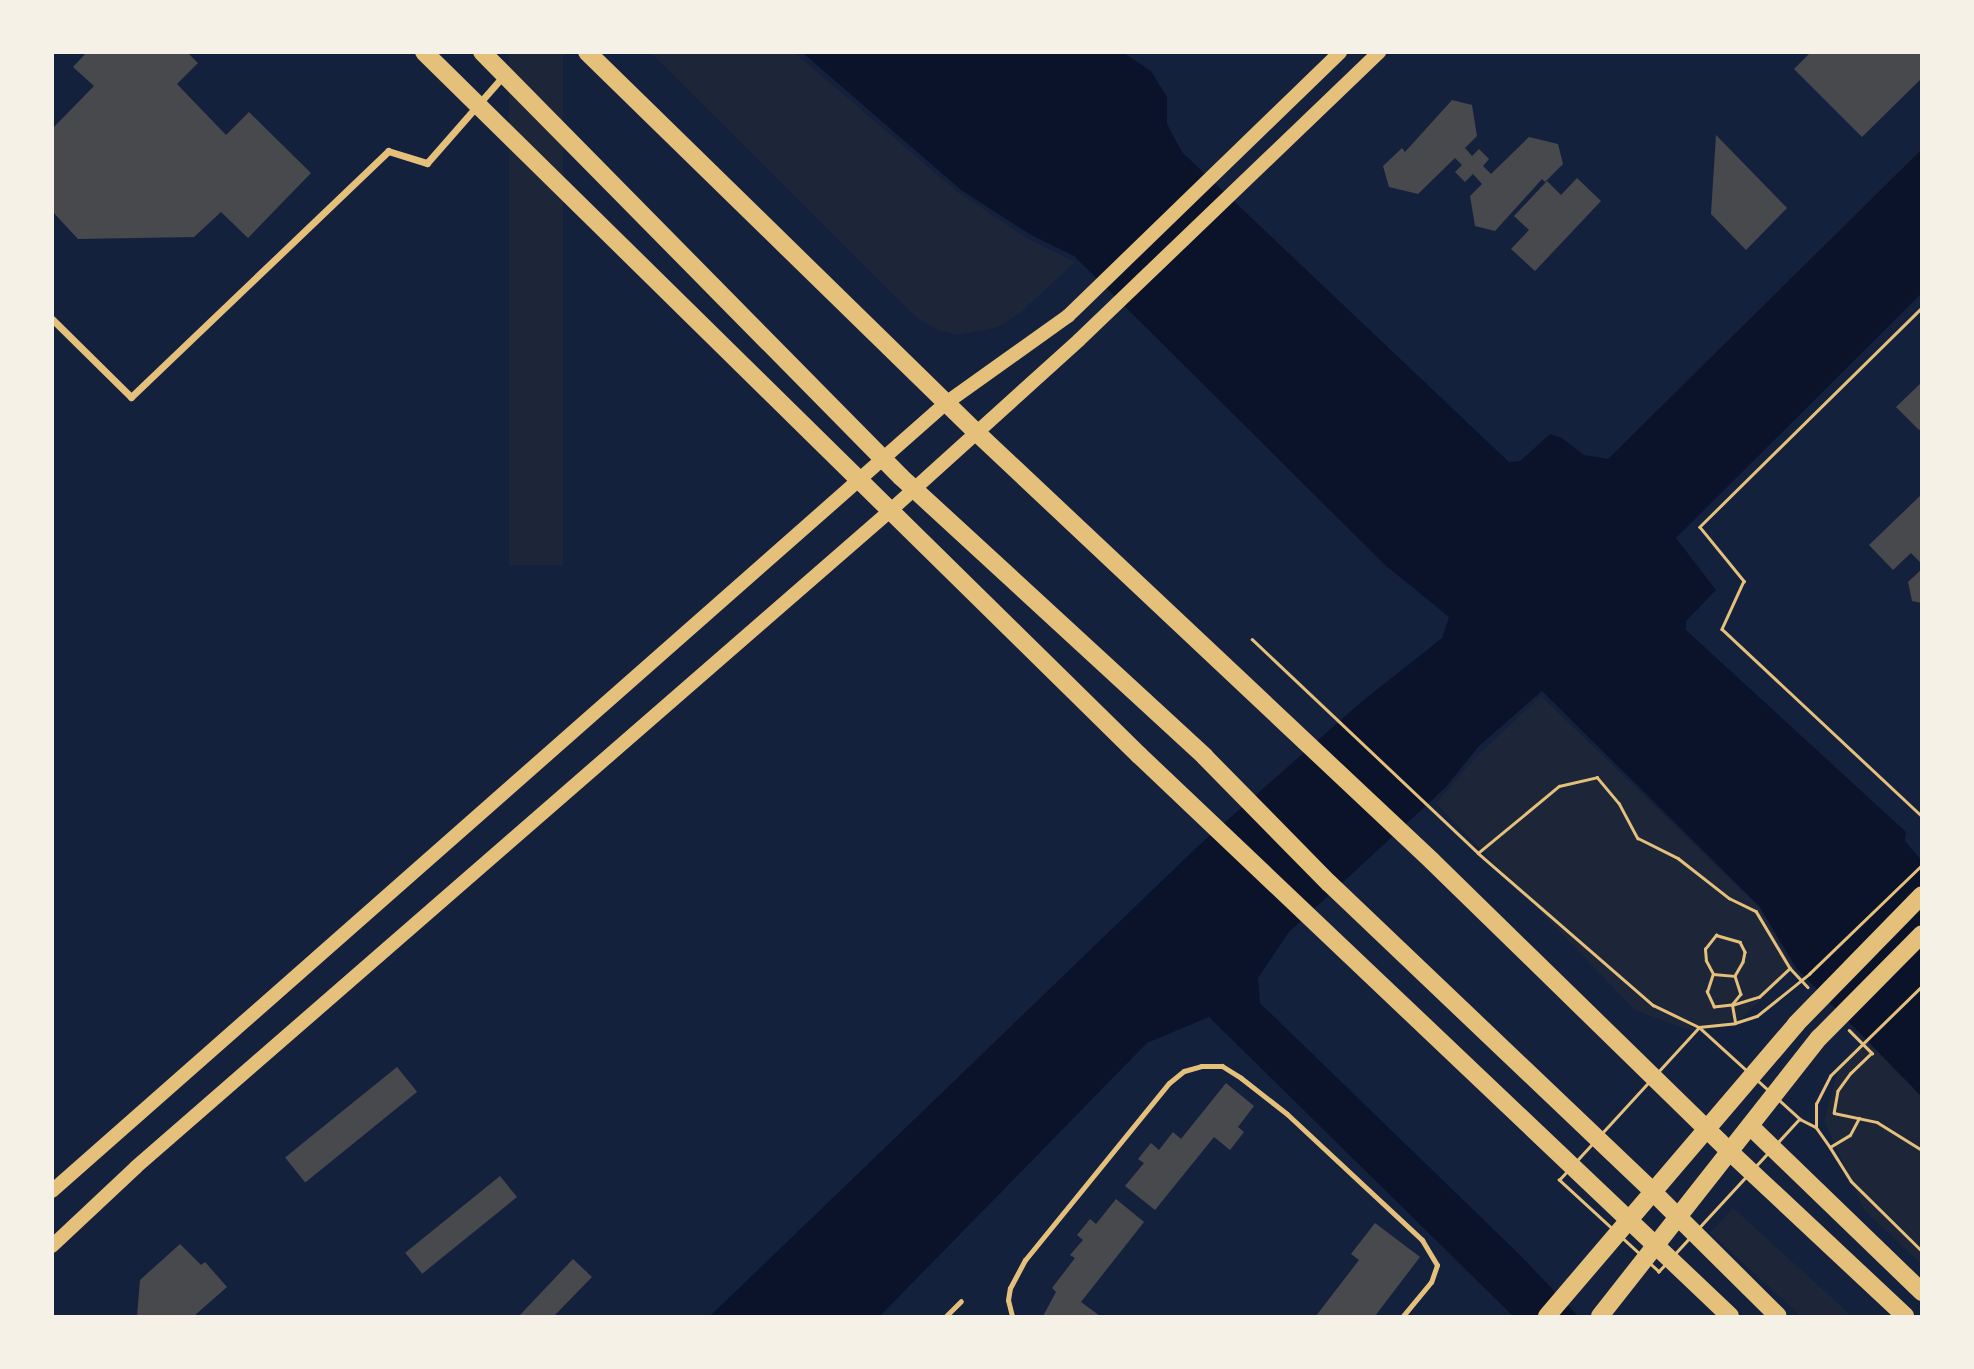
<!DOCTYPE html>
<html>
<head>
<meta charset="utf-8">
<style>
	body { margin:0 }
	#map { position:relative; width:1974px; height:1369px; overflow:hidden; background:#14213d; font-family:"Archivo Narrow",sans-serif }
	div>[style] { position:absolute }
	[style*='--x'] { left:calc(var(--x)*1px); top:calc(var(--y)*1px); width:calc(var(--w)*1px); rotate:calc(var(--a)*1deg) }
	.green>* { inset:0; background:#1d2539; transform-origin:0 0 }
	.water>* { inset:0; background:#0b132b }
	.building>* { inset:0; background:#48494c; transform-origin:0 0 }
	.path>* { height:2.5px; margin:-1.25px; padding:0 1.25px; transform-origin:1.25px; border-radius:1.25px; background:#e5c07b }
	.service>* { height:5px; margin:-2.5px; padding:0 2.5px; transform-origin:2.5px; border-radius:2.5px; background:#e5c07b }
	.minor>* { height:7px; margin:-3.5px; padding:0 3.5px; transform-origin:3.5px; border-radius:3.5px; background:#e5c07b }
	.secondary>* { height:14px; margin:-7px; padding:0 7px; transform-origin:7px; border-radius:7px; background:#e5c07b }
	.primary>* { height:18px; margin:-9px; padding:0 9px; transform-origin:9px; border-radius:9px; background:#e5c07b }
	.trunk>* { height:18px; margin:-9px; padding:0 9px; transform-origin:9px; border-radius:9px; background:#e5c07b }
	span { translate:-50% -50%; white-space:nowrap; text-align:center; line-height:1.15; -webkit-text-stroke:5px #f6f1e7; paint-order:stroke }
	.frame { position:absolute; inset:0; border:54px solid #f6f1e7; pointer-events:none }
</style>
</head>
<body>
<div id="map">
	<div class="green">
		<i style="left:509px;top:53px;width:54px;height:512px"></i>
		<i style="clip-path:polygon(651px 53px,795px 53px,956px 191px,1028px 239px,1075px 262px,1021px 312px,998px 327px,959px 335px,938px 330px,917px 318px)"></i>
		<i style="clip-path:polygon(1541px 696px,1759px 907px,1794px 968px,1741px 1019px,1691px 1031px,1635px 1010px,1436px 803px,1476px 757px)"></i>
		<i style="clip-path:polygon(1921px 982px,1921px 1264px,1864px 1210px,1824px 1120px,1840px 1065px)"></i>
		<i style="clip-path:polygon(1733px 1208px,1852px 1316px,1801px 1316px,1710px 1233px)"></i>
	</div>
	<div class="water">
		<i style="clip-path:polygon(803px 53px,1124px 53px,1151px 71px,1167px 97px,1167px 124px,1182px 152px,1509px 462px,1520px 461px,1550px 434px,1562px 438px,1584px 455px,1608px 459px,1921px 150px,1921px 294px,1676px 538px,1716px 590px,1686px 621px,1686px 630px,1906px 832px,1905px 841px,1921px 860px,1921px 1096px,1797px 969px,1759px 906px,1542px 691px,1479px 746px,1445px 788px,1289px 932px,1258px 978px,1260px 1003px,1521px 1256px,1578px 1316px,1513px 1316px,1209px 1017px,1147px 1043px,880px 1316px,710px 1316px,1197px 847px,1360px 703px,1442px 638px,1449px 617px,1385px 565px,1074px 256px,1031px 235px,961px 190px)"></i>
	</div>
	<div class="building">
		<i style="clip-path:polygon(87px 52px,187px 52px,198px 63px,177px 84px,226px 135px,249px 112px,311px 173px,248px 238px,221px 212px,194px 237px,78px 239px,52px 211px,52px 129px,94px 86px,73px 67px)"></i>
		<i style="clip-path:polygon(1811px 52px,1922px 52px,1922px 78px,1862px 137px,1794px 69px)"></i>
		<i style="clip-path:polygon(1452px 100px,1472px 105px,1477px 136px,1465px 148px,1472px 156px,1479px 149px,1489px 159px,1483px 166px,1491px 174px,1529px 137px,1558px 144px,1563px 164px,1545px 182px,1542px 179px,1495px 231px,1475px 226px,1470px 196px,1482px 184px,1473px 174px,1465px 182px,1455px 172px,1462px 165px,1455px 158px,1418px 194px,1389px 187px,1383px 166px,1402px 148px,1405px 152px)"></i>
		<i style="clip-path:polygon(1716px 135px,1787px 208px,1746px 250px,1711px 214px)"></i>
		<i style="clip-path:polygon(1577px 178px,1601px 201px,1535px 271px,1511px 249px,1529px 230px,1514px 216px,1547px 181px,1561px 195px)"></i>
		<i style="clip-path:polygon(1922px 382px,1922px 428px,1919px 430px,1896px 407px)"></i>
		<i style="clip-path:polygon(1922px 494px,1922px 564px,1911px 553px,1893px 570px,1869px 545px)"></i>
		<i style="clip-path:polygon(1922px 569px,1922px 603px,1912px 601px,1908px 582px)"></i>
		<i style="left:397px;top:1067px;width:32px;height:144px;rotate:51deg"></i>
		<i style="clip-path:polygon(1226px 1083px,1254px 1106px,1238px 1127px,1244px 1132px,1230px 1150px,1214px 1137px,1155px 1210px,1125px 1186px,1144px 1163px,1138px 1159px,1151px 1143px,1159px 1150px,1173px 1132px,1181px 1139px)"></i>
		<i style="left:500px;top:1176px;width:27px;height:122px;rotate:51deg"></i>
		<i style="clip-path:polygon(1116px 1199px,1144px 1222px,1081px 1302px,1100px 1316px,1043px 1316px,1056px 1292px,1052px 1288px,1075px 1258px,1070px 1255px,1083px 1240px,1077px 1235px,1090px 1219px,1096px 1224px)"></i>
		<i style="clip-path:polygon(1375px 1223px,1420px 1257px,1375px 1316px,1316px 1316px,1359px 1260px,1351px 1254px)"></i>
		<i style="clip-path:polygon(180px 1244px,201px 1265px,205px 1262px,227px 1287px,194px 1316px,137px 1316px,140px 1280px)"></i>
		<i style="clip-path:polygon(573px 1259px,592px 1277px,554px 1316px,519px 1316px)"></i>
	</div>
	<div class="path">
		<i style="--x:1922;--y:308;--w:312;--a:135.4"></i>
		<i style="--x:1700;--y:527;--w:70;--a:50.8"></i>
		<i style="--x:1744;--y:581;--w:53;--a:114.6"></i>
		<i style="--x:1722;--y:629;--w:274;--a:43.1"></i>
		<i style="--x:1252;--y:639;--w:311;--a:43.4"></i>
		<i style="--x:1478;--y:853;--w:232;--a:41"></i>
		<i style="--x:1653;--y:1005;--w:51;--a:25.6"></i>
		<i style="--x:1699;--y:1027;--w:36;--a:-6"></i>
		<i style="--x:1735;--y:1023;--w:23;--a:-18"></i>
		<i style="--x:1757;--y:1016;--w:67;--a:-38.9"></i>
		<i style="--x:1809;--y:974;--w:157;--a:-44"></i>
		<i style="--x:1478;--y:853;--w:105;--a:-39.6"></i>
		<i style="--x:1559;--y:786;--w:39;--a:-13"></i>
		<i style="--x:1597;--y:777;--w:34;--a:50"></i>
		<i style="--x:1619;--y:803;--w:40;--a:62"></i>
		<i style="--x:1638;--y:838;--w:45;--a:26.6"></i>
		<i style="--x:1678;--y:858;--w:65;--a:38.1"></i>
		<i style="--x:1729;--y:898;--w:30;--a:26"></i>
		<i style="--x:1756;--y:911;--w:66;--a:59.2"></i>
		<i style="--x:1790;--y:968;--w:26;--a:47"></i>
		<i style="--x:1716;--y:935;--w:25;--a:16"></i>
		<i style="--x:1740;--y:942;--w:11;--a:63"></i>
		<i style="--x:1745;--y:952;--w:10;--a:101"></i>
		<i style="--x:1743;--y:962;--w:16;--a:120"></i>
		<i style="--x:1735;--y:976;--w:19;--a:72"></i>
		<i style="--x:1741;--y:994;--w:14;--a:129"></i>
		<i style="--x:1732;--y:1005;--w:18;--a:174"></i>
		<i style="--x:1714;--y:1007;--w:17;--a:-115"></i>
		<i style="--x:1707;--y:992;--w:19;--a:-72"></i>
		<i style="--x:1713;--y:974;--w:15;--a:-118"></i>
		<i style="--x:1706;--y:961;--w:12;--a:-95"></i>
		<i style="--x:1705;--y:949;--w:18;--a:-52"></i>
		<i style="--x:1713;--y:974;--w:21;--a:5"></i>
		<i style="--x:1735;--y:1022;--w:17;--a:-100"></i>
		<i style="--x:1732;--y:1005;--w:28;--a:-17"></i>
		<i style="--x:1759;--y:997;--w:42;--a:-43.1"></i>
		<i style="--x:1699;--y:1027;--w:137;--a:42.3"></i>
		<i style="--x:1800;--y:1119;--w:208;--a:132.7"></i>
		<i style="--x:1659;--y:1272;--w:136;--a:-137.4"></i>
		<i style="--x:1559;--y:1180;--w:207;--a:-47.5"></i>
		<i style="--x:1849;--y:1030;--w:33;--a:45"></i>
		<i style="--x:1872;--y:1053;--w:29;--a:136"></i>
		<i style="--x:1851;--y:1073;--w:22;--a:126"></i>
		<i style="--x:1838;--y:1091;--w:22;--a:100"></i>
		<i style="--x:1834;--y:1113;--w:44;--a:11.8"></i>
		<i style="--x:1877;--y:1122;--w:53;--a:31.9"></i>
		<i style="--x:1800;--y:1119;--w:18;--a:27"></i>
		<i style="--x:1816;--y:1127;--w:24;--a:55"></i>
		<i style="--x:1830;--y:1147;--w:23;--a:-31"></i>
		<i style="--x:1850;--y:1135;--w:19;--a:-62"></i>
		<i style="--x:1816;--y:1127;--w:23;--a:-90"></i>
		<i style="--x:1816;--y:1104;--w:31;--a:-63"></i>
		<i style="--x:1830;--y:1076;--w:129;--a:-44.4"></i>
		<i style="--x:1830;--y:1147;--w:40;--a:58"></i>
		<i style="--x:1851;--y:1181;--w:100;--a:44.6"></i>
	</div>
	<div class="service">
		<i style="--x:946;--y:1316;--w:21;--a:-45"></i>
		<i style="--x:1012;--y:1316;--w:16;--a:-104"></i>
		<i style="--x:1008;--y:1300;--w:12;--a:-81"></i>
		<i style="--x:1010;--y:1288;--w:32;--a:-62"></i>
		<i style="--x:1025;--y:1260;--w:228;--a:-50.9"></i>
		<i style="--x:1169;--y:1083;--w:19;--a:-39"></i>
		<i style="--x:1184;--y:1071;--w:18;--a:-16"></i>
		<i style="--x:1201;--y:1066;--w:21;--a:0"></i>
		<i style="--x:1222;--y:1066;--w:22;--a:32"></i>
		<i style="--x:1241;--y:1078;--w:58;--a:38"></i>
		<i style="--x:1287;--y:1114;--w:185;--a:43"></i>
		<i style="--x:1422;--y:1240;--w:29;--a:59"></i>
		<i style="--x:1437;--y:1265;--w:18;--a:109"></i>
		<i style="--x:1431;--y:1282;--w:44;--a:129.5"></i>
	</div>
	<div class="minor">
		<i style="--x:52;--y:319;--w:111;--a:44.6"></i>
		<i style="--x:131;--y:397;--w:356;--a:-43.7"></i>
		<i style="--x:388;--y:151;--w:41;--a:17.1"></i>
		<i style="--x:427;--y:163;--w:117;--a:-48.8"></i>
	</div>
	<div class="secondary">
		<i style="--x:52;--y:1191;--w:1192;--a:-41.39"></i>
		<i style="--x:946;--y:403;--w:150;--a:-35.5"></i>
		<i style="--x:1068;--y:316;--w:379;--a:-44.1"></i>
		<i style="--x:52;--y:1246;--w:115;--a:-43.2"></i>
		<i style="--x:136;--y:1167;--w:1001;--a:-41.03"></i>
		<i style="--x:891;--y:510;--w:253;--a:-42.1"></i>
		<i style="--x:1079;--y:340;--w:416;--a:-43.8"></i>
	</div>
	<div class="primary">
		<i style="--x:1750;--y:1126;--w:239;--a:44"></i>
		<i style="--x:1547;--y:1316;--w:384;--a:-49.5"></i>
		<i style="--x:1796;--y:1024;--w:180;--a:-45.7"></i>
		<i style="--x:1600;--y:1316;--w:354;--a:-51.8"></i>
		<i style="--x:1819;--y:1038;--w:146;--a:-45.3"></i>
	</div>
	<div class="trunk">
		<i style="--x:424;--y:52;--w:1003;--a:44.52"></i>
		<i style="--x:1139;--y:755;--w:815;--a:43.51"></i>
		<i style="--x:482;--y:52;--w:597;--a:45.41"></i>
		<i style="--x:901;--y:477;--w:413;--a:42.6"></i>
		<i style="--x:1205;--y:757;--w:177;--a:45.5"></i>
		<i style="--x:1329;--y:883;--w:446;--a:43.6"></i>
		<i style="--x:1652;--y:1191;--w:177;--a:44.8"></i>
		<i style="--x:587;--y:52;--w:544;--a:44.33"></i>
		<i style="--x:976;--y:432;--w:626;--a:43.25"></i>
		<i style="--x:1432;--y:861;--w:417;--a:44.3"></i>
		<i style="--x:1730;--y:1152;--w:240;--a:43.1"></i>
	</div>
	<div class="frame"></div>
</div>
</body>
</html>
